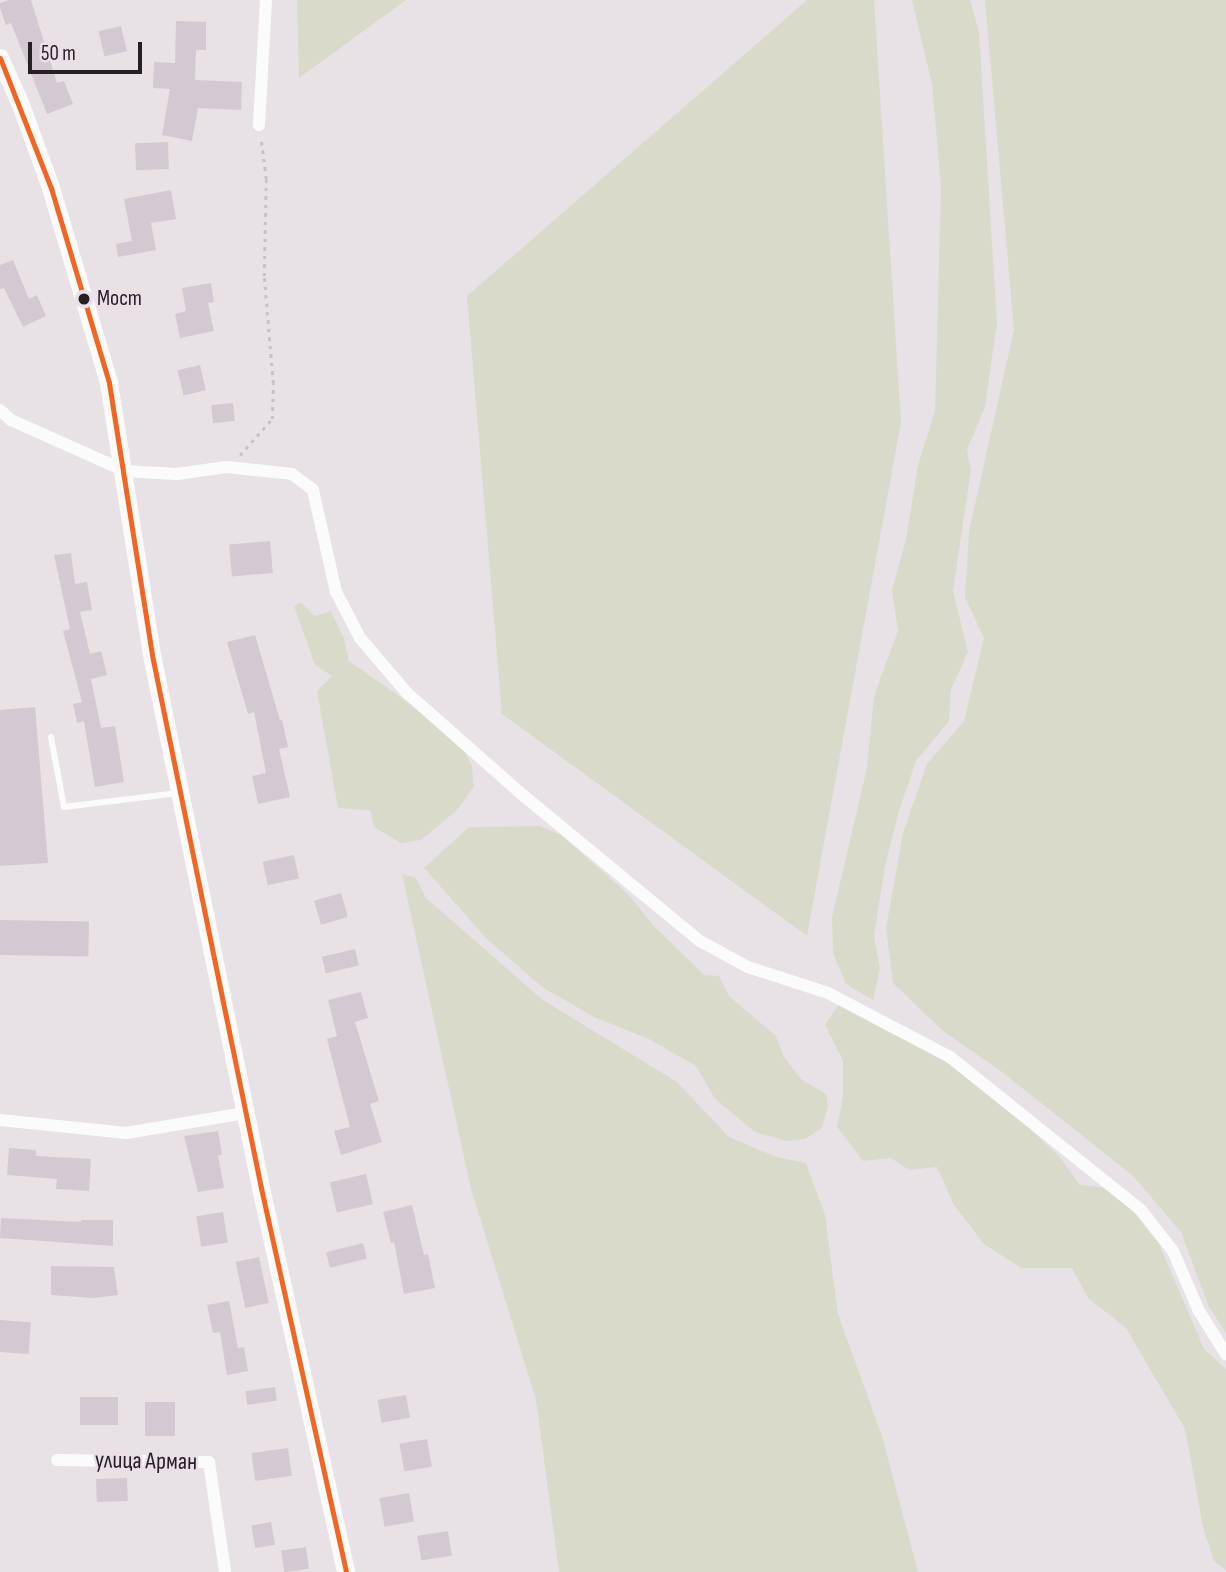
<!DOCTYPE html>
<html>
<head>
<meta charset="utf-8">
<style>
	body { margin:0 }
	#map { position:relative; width:1226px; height:1572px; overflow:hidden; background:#e8e2e7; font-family:"Sofia Sans Condensed",sans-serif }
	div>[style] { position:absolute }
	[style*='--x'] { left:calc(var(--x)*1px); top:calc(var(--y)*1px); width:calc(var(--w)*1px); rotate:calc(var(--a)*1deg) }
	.green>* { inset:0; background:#dadaca }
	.building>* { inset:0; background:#d3c9d2; transform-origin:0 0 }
	.path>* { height:2.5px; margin-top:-1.25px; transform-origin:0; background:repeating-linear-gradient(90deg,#c5c3c4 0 3.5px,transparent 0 8.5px) }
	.service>* { height:6px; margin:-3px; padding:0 3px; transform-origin:3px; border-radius:3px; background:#fcfbfb }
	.minor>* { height:12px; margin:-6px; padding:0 6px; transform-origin:6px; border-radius:6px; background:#fcfbfb }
	.secondary>* { height:18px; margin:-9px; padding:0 9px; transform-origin:9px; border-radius:9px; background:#fcfbfb }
	.bus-1>* { height:5px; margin:-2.5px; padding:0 2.5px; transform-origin:2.5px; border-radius:2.5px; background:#f26522 }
	.dots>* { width:19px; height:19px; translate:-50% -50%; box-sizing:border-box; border:4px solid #ebdfe9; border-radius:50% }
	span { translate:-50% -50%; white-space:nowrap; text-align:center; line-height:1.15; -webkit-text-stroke:5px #ebdfe9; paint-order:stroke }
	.bus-label { font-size:22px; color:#242024 }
	.left { translate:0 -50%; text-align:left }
	.street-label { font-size:24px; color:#242024 }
	.scale { position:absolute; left:28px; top:42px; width:114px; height:32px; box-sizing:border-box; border:4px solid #242024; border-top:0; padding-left:9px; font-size:21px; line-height:24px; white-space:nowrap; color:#242024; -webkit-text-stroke:5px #ebdfe9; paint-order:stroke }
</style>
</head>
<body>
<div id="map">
	<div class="green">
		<i style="clip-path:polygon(297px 0,406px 0,299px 78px)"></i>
		<i style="clip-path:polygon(807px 0,874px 0,901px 422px,807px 936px,502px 714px,467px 296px)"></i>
		<i style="clip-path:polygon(912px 0,970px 0,979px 32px,997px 323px,985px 407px,967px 450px,971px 470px,953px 591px,968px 652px,951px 690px,949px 721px,916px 761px,899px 811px,885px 866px,874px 936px,880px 969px,873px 1000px,846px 984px,833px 953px,832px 917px,867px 768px,874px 696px,898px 631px,892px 590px,906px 539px,918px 465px,935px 411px,941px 187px,932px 84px)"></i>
		<i style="clip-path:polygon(985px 0,1226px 0,1226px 1333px,1209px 1307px,1181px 1232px,1132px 1175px,998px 1069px,943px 1031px,893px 983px,886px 928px,903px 833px,927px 764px,964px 721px,984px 638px,965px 597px,969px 531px,1014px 330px)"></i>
		<i style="clip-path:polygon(301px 602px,314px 616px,331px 611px,344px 639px,349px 661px,457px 737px,472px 766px,474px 787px,456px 811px,421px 840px,401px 843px,374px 827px,370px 810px,338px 808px,317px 691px,332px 676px,315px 665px,294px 606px)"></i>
		<i style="clip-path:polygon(540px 826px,561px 835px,628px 894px,653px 925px,704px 975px,719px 976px,729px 996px,776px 1036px,784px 1057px,802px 1080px,826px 1094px,828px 1106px,822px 1128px,805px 1139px,787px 1141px,755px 1132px,715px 1099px,696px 1066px,649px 1039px,594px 1017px,542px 987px,487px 939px,424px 868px,469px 827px)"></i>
		<i style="clip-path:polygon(402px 874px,416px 878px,426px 898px,543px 1000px,677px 1082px,729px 1137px,776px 1157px,806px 1163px,825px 1215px,838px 1314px,883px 1439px,918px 1572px,559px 1572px,536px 1400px,471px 1189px)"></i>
		<i style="clip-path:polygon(839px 1004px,971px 1074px,1059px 1156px,1080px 1185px,1115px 1189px,1159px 1244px,1204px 1349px,1226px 1369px,1226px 1570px,1214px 1561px,1203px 1527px,1185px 1429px,1126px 1328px,1088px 1298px,1072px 1268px,1021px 1268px,984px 1244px,954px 1205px,937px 1167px,909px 1170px,891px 1158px,863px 1161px,837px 1127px,843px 1096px,843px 1061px,825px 1025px)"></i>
	</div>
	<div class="building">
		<i style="clip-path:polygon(9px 0,31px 0,57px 83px,64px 81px,73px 104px,47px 114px,11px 23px,6px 25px,0 8px,0 3px)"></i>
		<i style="clip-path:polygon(176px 21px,206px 22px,206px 50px,196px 50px,195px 80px,242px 82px,241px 110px,198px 108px,192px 141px,162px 135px,170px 89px,153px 88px,154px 62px,175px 63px)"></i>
		<i style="left:121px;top:26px;width:26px;height:23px;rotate:77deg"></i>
		<i style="left:168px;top:142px;width:27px;height:33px;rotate:88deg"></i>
		<i style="clip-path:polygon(171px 190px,176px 219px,151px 223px,156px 250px,118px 257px,116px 244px,132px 241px,124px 199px)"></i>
		<i style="clip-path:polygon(13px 260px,29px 299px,37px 295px,46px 316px,23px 327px,4px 288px,0 289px,0 265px)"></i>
		<i style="clip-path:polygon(211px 283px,214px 302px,208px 303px,214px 331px,180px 338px,175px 314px,186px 311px,182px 288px)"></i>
		<i style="left:200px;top:365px;width:26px;height:23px;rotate:77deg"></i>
		<i style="left:233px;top:403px;width:18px;height:22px;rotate:84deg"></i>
		<i style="left:270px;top:541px;width:32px;height:41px;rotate:85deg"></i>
		<i style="clip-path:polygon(71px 553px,75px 584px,87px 582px,92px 610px,80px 612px,90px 654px,101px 651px,107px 675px,91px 679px,101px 728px,115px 726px,124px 782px,95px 787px,84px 721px,77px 723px,73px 704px,82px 702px,63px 631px,70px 629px,54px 555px)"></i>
		<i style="clip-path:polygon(255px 635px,280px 720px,282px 720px,288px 747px,279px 749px,290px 797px,258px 804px,252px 776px,266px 773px,254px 712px,248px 714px,227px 642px)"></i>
		<i style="clip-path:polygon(35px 707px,48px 863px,0 866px,0 710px)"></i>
		<i style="left:294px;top:855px;width:24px;height:32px;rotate:78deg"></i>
		<i style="left:341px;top:893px;width:25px;height:28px;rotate:74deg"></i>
		<i style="left:0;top:920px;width:89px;height:35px;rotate:1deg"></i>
		<i style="left:355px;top:949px;width:17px;height:34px;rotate:77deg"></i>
		<i style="clip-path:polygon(361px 992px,368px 1018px,355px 1022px,379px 1101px,370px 1104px,382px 1142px,341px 1155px,334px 1131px,350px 1127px,327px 1039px,337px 1036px,328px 1000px)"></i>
		<i style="clip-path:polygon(218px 1131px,222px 1155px,218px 1155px,224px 1188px,198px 1192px,184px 1136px)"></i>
		<i style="clip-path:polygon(9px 1148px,36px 1150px,36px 1156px,91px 1159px,89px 1191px,56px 1189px,57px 1179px,7px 1175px)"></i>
		<i style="left:366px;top:1174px;width:31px;height:37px;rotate:77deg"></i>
		<i style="clip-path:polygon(412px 1205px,424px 1255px,428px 1254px,435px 1288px,404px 1294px,394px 1242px,391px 1243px,383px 1212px)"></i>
		<i style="left:223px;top:1212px;width:31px;height:27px;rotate:81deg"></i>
		<i style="clip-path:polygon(1px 1218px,81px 1222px,81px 1220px,113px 1220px,113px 1246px,0 1238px)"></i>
		<i style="left:363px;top:1243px;width:16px;height:38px;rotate:76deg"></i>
		<i style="left:259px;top:1257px;width:47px;height:24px;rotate:78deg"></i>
		<i style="clip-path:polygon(51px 1266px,114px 1267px,118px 1295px,94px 1298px,51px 1295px)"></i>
		<i style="clip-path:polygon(229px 1301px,238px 1348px,244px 1347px,248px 1371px,227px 1375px,220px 1332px,213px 1333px,207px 1305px)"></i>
		<i style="left:0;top:1320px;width:31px;height:32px;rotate:4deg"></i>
		<i style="left:275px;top:1387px;width:14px;height:30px;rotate:82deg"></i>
		<i style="left:406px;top:1395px;width:23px;height:29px;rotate:80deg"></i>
		<i style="left:80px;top:1397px;width:38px;height:28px"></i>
		<i style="left:175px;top:1402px;width:34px;height:30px;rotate:90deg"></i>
		<i style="left:427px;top:1439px;width:28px;height:28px;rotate:80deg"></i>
		<i style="left:288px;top:1448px;width:28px;height:37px;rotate:82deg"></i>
		<i style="left:127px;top:1478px;width:23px;height:31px;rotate:88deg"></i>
		<i style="left:409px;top:1493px;width:29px;height:30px;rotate:80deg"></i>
		<i style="left:271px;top:1522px;width:23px;height:20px;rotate:80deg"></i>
		<i style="left:448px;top:1531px;width:25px;height:31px;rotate:81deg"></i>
		<i style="left:306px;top:1547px;width:22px;height:25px;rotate:82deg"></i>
	</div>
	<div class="path">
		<i style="--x:240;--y:455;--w:48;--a:-48.4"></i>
		<i style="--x:272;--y:419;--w:36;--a:-88"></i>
		<i style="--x:273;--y:383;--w:107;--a:-94.8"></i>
		<i style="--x:264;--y:276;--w:97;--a:-88.8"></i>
		<i style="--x:266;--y:179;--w:40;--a:-97.1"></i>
	</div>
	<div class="service">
		<i style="--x:51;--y:737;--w:71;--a:79.5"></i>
		<i style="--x:64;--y:807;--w:115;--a:-7"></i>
	</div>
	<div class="minor">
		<i style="--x:259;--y:125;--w:125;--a:-86.8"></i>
		<i style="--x:0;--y:410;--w:15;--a:42"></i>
		<i style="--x:11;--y:420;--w:125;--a:24.1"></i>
		<i style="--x:125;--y:471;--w:52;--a:3.3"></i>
		<i style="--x:177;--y:474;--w:50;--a:-8"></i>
		<i style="--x:227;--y:467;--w:65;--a:6.1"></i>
		<i style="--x:292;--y:474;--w:26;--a:37"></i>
		<i style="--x:313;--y:490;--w:105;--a:77.3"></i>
		<i style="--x:336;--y:592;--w:52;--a:62.4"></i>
		<i style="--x:360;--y:638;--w:72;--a:49.5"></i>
		<i style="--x:407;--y:693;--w:156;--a:41.4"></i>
		<i style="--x:524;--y:796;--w:228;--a:39.5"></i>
		<i style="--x:700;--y:941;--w:55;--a:28.4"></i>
		<i style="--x:748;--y:967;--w:84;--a:18"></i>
		<i style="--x:828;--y:993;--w:138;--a:27.7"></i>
		<i style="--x:950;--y:1057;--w:245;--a:38.7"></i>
		<i style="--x:1141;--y:1210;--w:52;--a:52"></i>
		<i style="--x:1173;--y:1251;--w:65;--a:66.6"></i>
		<i style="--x:1199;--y:1311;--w:51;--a:57.9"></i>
		<i style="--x:0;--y:1120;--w:127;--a:5.9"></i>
		<i style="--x:126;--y:1133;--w:121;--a:-9.5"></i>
		<i style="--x:57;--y:1460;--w:152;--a:0.8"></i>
		<i style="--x:209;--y:1462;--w:111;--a:81.7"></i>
	</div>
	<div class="secondary">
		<i style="--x:0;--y:58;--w:51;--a:65.9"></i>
		<i style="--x:21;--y:105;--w:88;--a:70.1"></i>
		<i style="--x:51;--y:188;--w:203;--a:73.4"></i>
		<i style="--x:109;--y:383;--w:280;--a:81"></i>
		<i style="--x:153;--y:660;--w:539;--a:78.44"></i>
		<i style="--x:261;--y:1188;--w:393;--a:77.5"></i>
	</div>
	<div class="bus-1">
		<i style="--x:0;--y:58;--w:140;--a:68.6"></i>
		<i style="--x:51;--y:188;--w:203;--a:73.4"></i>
		<i style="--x:109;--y:383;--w:280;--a:81"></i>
		<i style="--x:153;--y:660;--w:539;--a:78.44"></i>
		<i style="--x:261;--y:1188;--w:393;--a:77.5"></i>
	</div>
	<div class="dots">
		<i style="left:84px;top:299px;background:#242024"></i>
	</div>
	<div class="bus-label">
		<span class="left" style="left:97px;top:299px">Мост</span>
	</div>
	<div class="street-label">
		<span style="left:146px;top:1461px;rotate:1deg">улица Арман</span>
	</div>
	<div class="scale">50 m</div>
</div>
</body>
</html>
